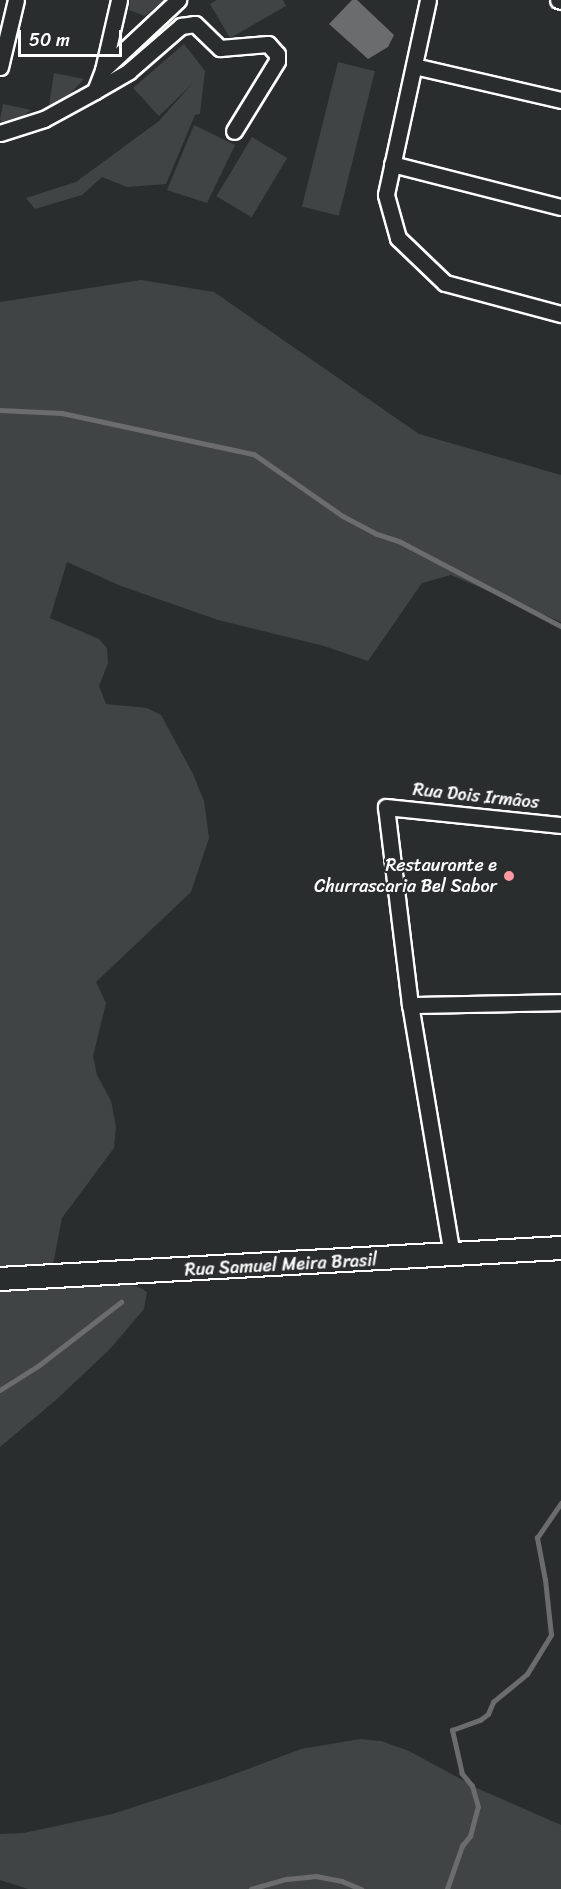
<!DOCTYPE html>
<html>
<head>
<meta charset="utf-8">
<style>
	body { margin:0 }
	#map { position:relative; width:561px; height:1889px; overflow:hidden; background:#2a2d2e; font-family:Sriracha,sans-serif }
	div>[style] { position:absolute }
	[style*='--x'] { left:calc(var(--x)*1px); top:calc(var(--y)*1px); width:calc(var(--w)*1px); rotate:calc(var(--a)*1deg) }
	.green>* { inset:0; background:#414445; transform-origin:0 0 }
	.water>* { inset:0; background:#6a6c6d }
	.stream>* { height:4.5px; margin:-2.25px; padding:0 2.25px; transform-origin:2.25px; border-radius:2.25px; background:#6a6c6d }
	.roads { filter:drop-shadow(2px 0 #fff) drop-shadow(-2px 0 #fff) drop-shadow(0 2px #fff) drop-shadow(0 -2px #fff) }
	.street>* { height:15px; margin:-7.5px; padding:0 7.5px; transform-origin:7.5px; border-radius:7.5px; background:#2a2d2e }
	.secondary>* { height:22px; margin:-11px; padding:0 11px; transform-origin:11px; border-radius:11px; background:#2a2d2e }
	.dots>* { width:16px; height:16px; translate:-50% -50%; box-sizing:border-box; border:3px solid #2a2d2e; border-radius:50% }
	span { translate:-50% -50%; white-space:nowrap; text-align:center; line-height:1.15; -webkit-text-stroke:4.5px #2a2d2e; paint-order:stroke }
	.street-label { font-size:18px; color:#fff }
	.poi-label { font-size:18px; color:#fff }
	.right { translate:-100% -50%; text-align:right }
	.scale { position:absolute; left:18px; top:30px; width:104px; height:27px; box-sizing:border-box; border:3px solid #fff; border-top:0; padding-left:8px; font-size:18px; line-height:21px; white-space:nowrap; color:#fff; -webkit-text-stroke:4px #2a2d2e; paint-order:stroke }
</style>
</head>
<body>
<div id="map">
	<div class="green">
		<i style="clip-path:polygon(130px 0,164px 0,145px 16px,129px 10px)"></i>
		<i style="clip-path:polygon(217px 0,283px 0,286px 6px,230px 38px,210px 4px)"></i>
		<i style="clip-path:polygon(184px 44px,205px 71px,200px 114px,195px 115px,166px 184px,127px 187px,102px 177px,82px 195px,35px 209px,26px 198px,76px 182px,159px 121px,192px 84px,159px 116px,133px 88px)"></i>
		<i style="left:338px;top:62px;width:38px;height:149px;rotate:14deg"></i>
		<i style="clip-path:polygon(54px 73px,84px 79px,70px 94px,49px 106px)"></i>
		<i style="clip-path:polygon(3px 104px,31px 110px,15px 122px,4px 123px,0 120px)"></i>
		<i style="clip-path:polygon(194px 125px,235px 145px,207px 203px,167px 190px)"></i>
		<i style="left:252px;top:137px;width:41px;height:69px;rotate:31deg"></i>
		<i style="clip-path:polygon(141px 280px,214px 292px,419px 434px,561px 475px,561px 622px,451px 575px,422px 583px,368px 661px,324px 646px,218px 620px,121px 586px,67px 562px,50px 618px,99px 639px,107px 648px,108px 663px,99px 686px,106px 704px,147px 708px,161px 715px,193px 774px,204px 801px,209px 838px,191px 892px,96px 982px,106px 1003px,93px 1056px,97px 1075px,111px 1101px,116px 1126px,114px 1148px,62px 1218px,51px 1275px,110px 1281px,139px 1287px,147px 1292px,144px 1309px,110px 1349px,57px 1399px,0 1447px,0 302px)"></i>
		<i style="clip-path:polygon(360px 1739px,381px 1741px,409px 1751px,479px 1789px,561px 1825px,561px 1889px,28px 1889px,0 1880px,0 1834px,24px 1833px,112px 1814px,221px 1779px,301px 1749px)"></i>
	</div>
	<div class="water">
		<i style="clip-path:polygon(352px 0,357px 0,394px 35px,388px 47px,368px 59px,329px 24px)"></i>
	</div>
	<div class="stream">
		<i style="--x:0;--y:410;--w:62;--a:2.8"></i>
		<i style="--x:62;--y:413;--w:196;--a:12.1"></i>
		<i style="--x:254;--y:454;--w:108;--a:34.9"></i>
		<i style="--x:343;--y:516;--w:38;--a:28"></i>
		<i style="--x:377;--y:534;--w:23;--a:18"></i>
		<i style="--x:399;--y:541;--w:183;--a:27.7"></i>
		<i style="--x:0;--y:1390;--w:45;--a:-32.3"></i>
		<i style="--x:38;--y:1366;--w:105;--a:-37.6"></i>
		<i style="--x:251;--y:1889;--w:37;--a:-16"></i>
		<i style="--x:287;--y:1879;--w:29;--a:-6"></i>
		<i style="--x:316;--y:1876;--w:26;--a:11"></i>
		<i style="--x:342;--y:1881;--w:21;--a:23"></i>
		<i style="--x:447;--y:1889;--w:46;--a:-70.8"></i>
		<i style="--x:462;--y:1846;--w:13;--a:-51"></i>
		<i style="--x:470;--y:1836;--w:30;--a:-75"></i>
		<i style="--x:478;--y:1807;--w:22;--a:-106"></i>
		<i style="--x:472;--y:1786;--w:16;--a:-130"></i>
		<i style="--x:462;--y:1774;--w:45;--a:-102.8"></i>
		<i style="--x:452;--y:1730;--w:30;--a:-20"></i>
		<i style="--x:480;--y:1720;--w:10;--a:-37"></i>
		<i style="--x:488;--y:1714;--w:13;--a:-67"></i>
		<i style="--x:493;--y:1702;--w:44;--a:-39.5"></i>
		<i style="--x:527;--y:1674;--w:46;--a:-58.4"></i>
		<i style="--x:551;--y:1635;--w:55;--a:-96.2"></i>
		<i style="--x:545;--y:1580;--w:43;--a:-100.8"></i>
		<i style="--x:537;--y:1538;--w:42;--a:-55.6"></i>
	</div>
	<div class="roads">
		<div class="street">
			<i style="--x:428;--y:0;--w:199;--a:102.2"></i>
			<i style="--x:386;--y:195;--w:45;--a:74.4"></i>
			<i style="--x:398;--y:238;--w:65;--a:43.8"></i>
			<i style="--x:445;--y:283;--w:120;--a:15"></i>
			<i style="--x:558;--y:0;--w:3;--a:18"></i>
			<i style="--x:414;--y:66;--w:151;--a:13"></i>
			<i style="--x:0;--y:67;--w:69;--a:-76.6"></i>
			<i style="--x:103;--y:70;--w:72;--a:-77.1"></i>
			<i style="--x:95;--y:91;--w:39;--a:-30"></i>
			<i style="--x:129;--y:71;--w:69;--a:-40.9"></i>
			<i style="--x:181;--y:26;--w:14;--a:-8"></i>
			<i style="--x:195;--y:24;--w:35;--a:44"></i>
			<i style="--x:220;--y:48;--w:48;--a:-4.8"></i>
			<i style="--x:268;--y:44;--w:13;--a:48"></i>
			<i style="--x:277;--y:54;--w:7;--a:90"></i>
			<i style="--x:277;--y:61;--w:82;--a:121.6"></i>
			<i style="--x:0;--y:133;--w:46;--a:-17.7"></i>
			<i style="--x:44;--y:119;--w:58;--a:-28.8"></i>
			<i style="--x:95;--y:91;--w:22;--a:-69"></i>
			<i style="--x:103;--y:70;--w:103;--a:-43"></i>
			<i style="--x:392;--y:164;--w:174;--a:14.3"></i>
			<i style="--x:410;--y:1005;--w:151;--a:-1.1"></i>
			<i style="--x:452;--y:1255;--w:254;--a:-99.5"></i>
			<i style="--x:410;--y:1005;--w:199;--a:-96.9"></i>
			<i style="--x:386;--y:807;--w:176;--a:5.9"></i>
		</div>
		<div class="secondary">
			<i style="--x:0;--y:1279;--w:562;--a:-3.16"></i>
		</div>
	</div>
	<div class="dots">
		<i style="left:509px;top:876px;background:#ff9aa2"></i>
	</div>
	<div class="street-label">
		<span style="left:476px;top:796px;rotate:6deg">Rua Dois Irmãos</span>
		<span style="left:281px;top:1265px;rotate:-3deg">Rua Samuel Meira Brasil</span>
	</div>
	<div class="poi-label">
		<span class="right" style="left:497px;top:876px">Restaurante e<br>Churrascaria Bel Sabor</span>
	</div>
	<div class="scale">50 m</div>
</div>
</body>
</html>
